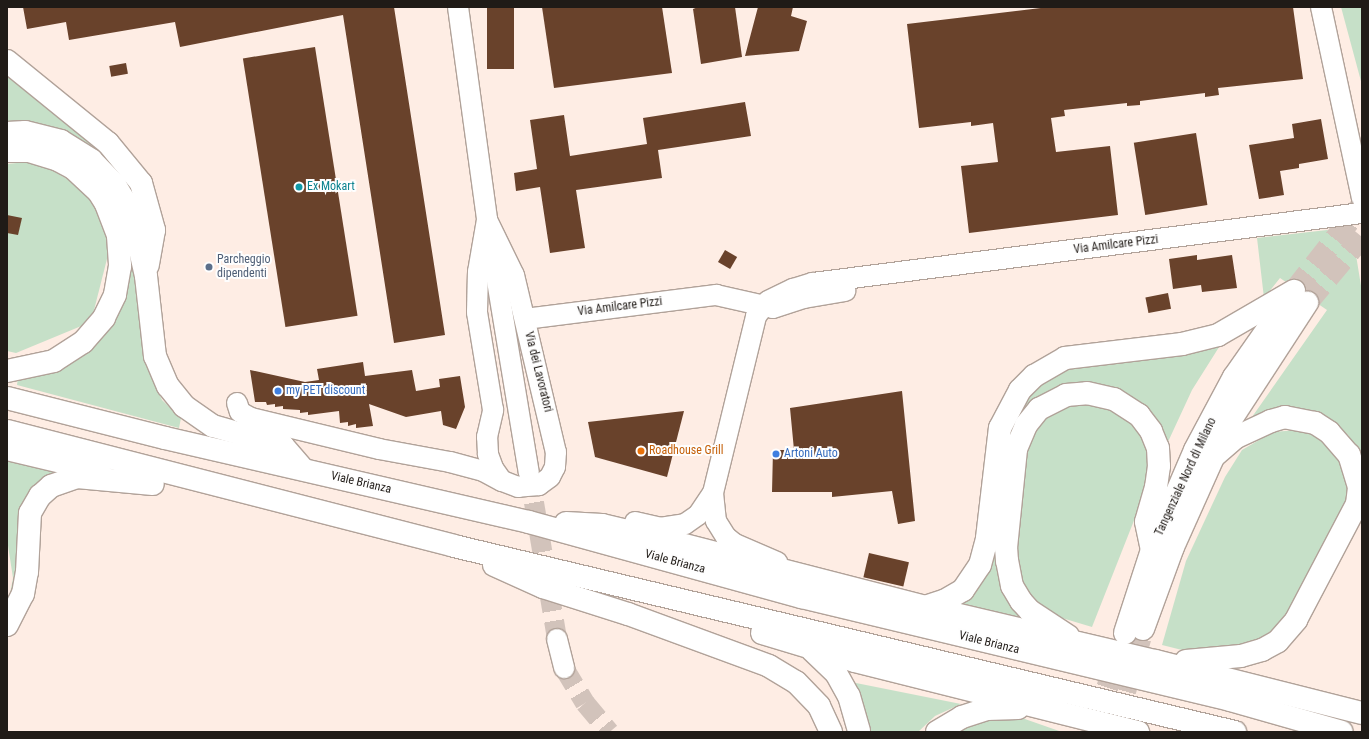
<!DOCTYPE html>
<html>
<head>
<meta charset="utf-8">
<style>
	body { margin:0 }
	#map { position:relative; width:1369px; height:739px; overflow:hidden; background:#feede4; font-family:"Roboto Condensed",sans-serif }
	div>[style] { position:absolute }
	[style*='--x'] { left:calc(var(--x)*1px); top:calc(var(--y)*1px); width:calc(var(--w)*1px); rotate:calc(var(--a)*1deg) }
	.green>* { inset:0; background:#c6e0c8 }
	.building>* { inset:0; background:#69422b; transform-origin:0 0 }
	.minor-tunnel>* { height:20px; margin-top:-10px; transform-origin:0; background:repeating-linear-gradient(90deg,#d2c3bb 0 20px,transparent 0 30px) }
	.highway-tunnel>* { height:22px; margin-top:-11px; transform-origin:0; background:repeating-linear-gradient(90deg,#d2c3bb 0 22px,transparent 0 33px) }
	.roads { filter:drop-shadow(1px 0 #b1a299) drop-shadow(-1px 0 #b1a299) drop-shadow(0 1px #b1a299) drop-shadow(0 -1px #b1a299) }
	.minor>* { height:20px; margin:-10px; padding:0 10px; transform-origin:10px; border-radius:10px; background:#fff }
	.highway>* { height:22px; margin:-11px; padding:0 11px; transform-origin:11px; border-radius:11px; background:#fff }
	.dots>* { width:11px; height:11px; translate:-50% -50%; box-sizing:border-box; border:2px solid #fefefe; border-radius:50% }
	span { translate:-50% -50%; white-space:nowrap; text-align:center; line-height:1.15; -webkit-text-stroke:4px #fefefe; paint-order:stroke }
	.culture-label { font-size:12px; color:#0d838f }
	.left { translate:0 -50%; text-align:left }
	.street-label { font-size:12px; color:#201b17 }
	.service-label { font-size:12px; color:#4e5e75 }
	.shop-label { font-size:12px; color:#366cbe }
	.food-label { font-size:12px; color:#c56008 }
	.frame { position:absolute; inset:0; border:8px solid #201b17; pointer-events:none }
</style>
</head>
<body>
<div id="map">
	<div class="green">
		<i style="clip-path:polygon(1341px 7px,1362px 7px,1362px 85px)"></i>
		<i style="clip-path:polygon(7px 74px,95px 143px,133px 188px,130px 190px,111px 163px,94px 147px,75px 138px,7px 125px)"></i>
		<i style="clip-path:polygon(36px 161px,88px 191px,110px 247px,91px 322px,16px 353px,7px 351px,7px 164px)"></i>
		<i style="clip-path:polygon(1327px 230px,1347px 237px,1356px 255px,1362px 292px,1362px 458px,1348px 435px,1316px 412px,1286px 406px,1252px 417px,1327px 310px,1280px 278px,1264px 298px,1257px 238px)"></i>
		<i style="clip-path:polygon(132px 236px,146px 365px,162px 400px,181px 418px,179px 428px,17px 385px,18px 378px,85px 352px)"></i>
		<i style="clip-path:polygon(1221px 344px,1192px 390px,1167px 444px,1077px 386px,1006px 448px,1009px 428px,1028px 394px,1058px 370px)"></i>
		<i style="clip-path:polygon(1101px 403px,1137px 424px,1150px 457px,1148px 485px,1092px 627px,1042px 612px,1028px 598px,1014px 560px,1026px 444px,1045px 417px,1072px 404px)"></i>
		<i style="clip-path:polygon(1298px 430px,1321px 438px,1342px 461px,1350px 489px,1348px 502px,1298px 599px,1279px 626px,1254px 642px,1234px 648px,1190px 652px,1162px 645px,1186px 561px,1225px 477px,1242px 450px,1273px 432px)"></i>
		<i style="clip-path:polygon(7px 459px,57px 472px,7px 609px,13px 578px,7px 539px)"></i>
		<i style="clip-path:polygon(995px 538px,1003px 594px,1030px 626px,951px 607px)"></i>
		<i style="clip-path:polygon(851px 682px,961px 704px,935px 716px,918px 732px,870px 732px)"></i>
		<i style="clip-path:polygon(990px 716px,1022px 718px,1062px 732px,958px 732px)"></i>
	</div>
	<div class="building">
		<i style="clip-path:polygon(23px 7px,394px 7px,445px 335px,394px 343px,343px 15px,180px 47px,175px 22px,69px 40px,66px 22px,27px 29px)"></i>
		<i style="left:487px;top:7px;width:27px;height:62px"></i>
		<i style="clip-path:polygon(542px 7px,662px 7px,672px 73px,554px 88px)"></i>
		<i style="clip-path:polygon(698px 7px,735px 7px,742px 57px,701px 64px,693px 9px)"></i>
		<i style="clip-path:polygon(758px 7px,793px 7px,791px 16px,807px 21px,799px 51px,745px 56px)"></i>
		<i style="clip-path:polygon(1049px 7px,1293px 7px,1303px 79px,1218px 88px,1219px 95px,1205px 97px,1205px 93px,1140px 101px,1140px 105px,1127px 106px,1127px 103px,1064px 110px,1065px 116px,1051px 118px,1056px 152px,1110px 146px,1118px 215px,969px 233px,961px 166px,998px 162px,993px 123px,971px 126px,971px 122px,919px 128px,907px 24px)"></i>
		<i style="left:315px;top:47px;width:272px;height:73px;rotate:81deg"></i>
		<i style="left:126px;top:63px;width:11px;height:17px;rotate:80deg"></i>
		<i style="clip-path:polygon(745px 102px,751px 136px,658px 150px,662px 178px,576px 190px,585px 248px,550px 253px,540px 187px,516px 191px,514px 173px,537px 169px,530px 120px,564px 115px,570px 156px,647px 144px,643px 118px)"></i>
		<i style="clip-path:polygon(1321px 119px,1328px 159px,1299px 164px,1299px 168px,1280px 171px,1284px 195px,1259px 199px,1249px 145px,1294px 138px,1292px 124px)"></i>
		<i style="left:1196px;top:133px;width:73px;height:63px;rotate:81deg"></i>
		<i style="clip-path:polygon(7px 215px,22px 218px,18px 235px,7px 233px)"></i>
		<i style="left:725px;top:250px;width:14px;height:14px;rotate:30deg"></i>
		<i style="clip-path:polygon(1197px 255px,1197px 260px,1232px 255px,1237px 288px,1202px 292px,1201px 285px,1173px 289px,1169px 259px)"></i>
		<i style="left:1168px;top:293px;width:16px;height:23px;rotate:79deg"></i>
		<i style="clip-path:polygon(363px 362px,365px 376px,412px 370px,416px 391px,440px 387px,439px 379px,460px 376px,465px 407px,456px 429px,443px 425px,441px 411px,406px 417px,369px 404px,373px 426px,356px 428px,356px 424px,348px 426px,348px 422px,340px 423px,339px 411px,308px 415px,308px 412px,300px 413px,300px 410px,283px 409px,283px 406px,275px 407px,275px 404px,267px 405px,266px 402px,255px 402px,250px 370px,305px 382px,319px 380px,317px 369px)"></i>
		<i style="clip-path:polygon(902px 391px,915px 521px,898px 524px,892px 491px,832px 497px,832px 492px,772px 492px,773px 450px,794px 450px,790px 408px)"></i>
		<i style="clip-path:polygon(684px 411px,667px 477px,595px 457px,588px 422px)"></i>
		<i style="left:869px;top:553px;width:41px;height:25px;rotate:13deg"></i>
	</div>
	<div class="minor-tunnel">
		<i style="--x:529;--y:473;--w:168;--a:80.4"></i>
		<i style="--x:564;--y:668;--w:41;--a:59"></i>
		<i style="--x:585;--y:703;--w:38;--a:50"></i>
	</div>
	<div class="highway-tunnel">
		<i style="--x:1294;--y:291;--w:110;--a:-51.7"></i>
		<i style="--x:1307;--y:303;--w:86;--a:-50.2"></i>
		<i style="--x:1097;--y:719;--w:67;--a:-71.8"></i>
		<i style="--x:1116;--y:723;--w:98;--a:-74"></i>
	</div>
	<div class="roads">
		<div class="minor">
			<i style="--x:458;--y:7;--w:215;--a:82.2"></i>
			<i style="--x:487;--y:220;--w:256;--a:80.6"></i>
			<i style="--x:1321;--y:7;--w:196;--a:77.9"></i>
			<i style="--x:487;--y:220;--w:61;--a:63.9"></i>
			<i style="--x:514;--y:275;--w:182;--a:76.7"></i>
			<i style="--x:556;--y:452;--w:15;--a:94"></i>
			<i style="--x:555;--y:467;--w:11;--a:117"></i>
			<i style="--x:550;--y:477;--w:14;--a:144"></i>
			<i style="--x:539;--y:485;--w:21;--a:175"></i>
			<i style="--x:518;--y:487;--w:17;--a:-159"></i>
			<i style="--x:502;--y:481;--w:16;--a:-125"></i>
			<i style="--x:493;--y:468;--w:15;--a:-110"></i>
			<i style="--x:488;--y:454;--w:17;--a:-93"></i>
			<i style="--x:487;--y:437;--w:28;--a:-77"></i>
			<i style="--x:493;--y:410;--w:99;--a:-99.3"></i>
			<i style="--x:477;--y:312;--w:40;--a:-88.6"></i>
			<i style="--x:478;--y:272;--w:53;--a:-80.2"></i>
			<i style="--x:525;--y:319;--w:193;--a:-7.2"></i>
			<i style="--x:716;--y:295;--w:58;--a:12.8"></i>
			<i style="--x:773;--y:308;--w:33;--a:-18"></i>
			<i style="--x:804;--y:298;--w:42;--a:-9.7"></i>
			<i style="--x:237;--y:403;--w:9;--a:72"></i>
			<i style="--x:240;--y:412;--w:13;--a:29"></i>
			<i style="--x:251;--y:418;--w:132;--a:13.6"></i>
			<i style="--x:379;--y:449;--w:72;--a:10.4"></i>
			<i style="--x:450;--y:462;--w:34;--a:15"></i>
			<i style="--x:483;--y:471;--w:21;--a:28"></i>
			<i style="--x:713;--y:493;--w:28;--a:84"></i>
			<i style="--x:716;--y:521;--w:19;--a:58"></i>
			<i style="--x:726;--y:537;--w:11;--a:38"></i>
			<i style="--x:735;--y:544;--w:46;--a:23.2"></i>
			<i style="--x:635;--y:522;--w:26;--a:13"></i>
			<i style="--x:660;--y:528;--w:25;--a:-9"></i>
			<i style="--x:685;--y:524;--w:16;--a:-35"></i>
			<i style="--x:698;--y:515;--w:27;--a:-56"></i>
			<i style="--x:713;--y:493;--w:182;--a:-76.3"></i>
			<i style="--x:756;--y:316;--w:19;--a:-51"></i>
			<i style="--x:768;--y:301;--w:28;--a:-26"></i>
			<i style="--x:793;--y:289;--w:21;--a:-17"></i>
			<i style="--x:813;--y:283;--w:553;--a:-7.27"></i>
			<i style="--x:557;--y:639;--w:30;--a:76"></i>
		</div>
		<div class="highway">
			<i style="--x:7;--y:61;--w:130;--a:39.1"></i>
			<i style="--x:108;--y:143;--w:52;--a:50.5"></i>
			<i style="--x:141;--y:183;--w:49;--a:74.5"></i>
			<i style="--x:154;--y:230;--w:36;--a:100"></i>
			<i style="--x:7;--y:133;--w:18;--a:-3"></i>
			<i style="--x:25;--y:132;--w:37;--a:14"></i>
			<i style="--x:61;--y:141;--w:36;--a:32"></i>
			<i style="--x:91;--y:160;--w:35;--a:46"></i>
			<i style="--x:115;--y:185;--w:17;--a:59"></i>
			<i style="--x:124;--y:200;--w:39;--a:71"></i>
			<i style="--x:137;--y:237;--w:40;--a:77"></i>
			<i style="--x:146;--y:276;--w:81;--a:83.6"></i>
			<i style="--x:155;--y:356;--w:33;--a:67"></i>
			<i style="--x:168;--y:386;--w:26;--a:51"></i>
			<i style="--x:184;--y:406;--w:35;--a:35"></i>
			<i style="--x:213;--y:426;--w:73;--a:15.9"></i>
			<i style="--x:283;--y:446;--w:30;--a:49"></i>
			<i style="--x:7;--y:151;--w:22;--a:0"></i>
			<i style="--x:29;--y:151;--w:30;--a:17"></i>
			<i style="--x:58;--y:160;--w:17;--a:28"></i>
			<i style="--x:73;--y:168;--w:34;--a:43"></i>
			<i style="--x:98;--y:191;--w:15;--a:58"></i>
			<i style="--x:106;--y:204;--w:34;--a:69"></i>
			<i style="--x:118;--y:236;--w:30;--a:86"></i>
			<i style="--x:120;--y:266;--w:29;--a:100"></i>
			<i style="--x:115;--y:295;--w:25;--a:116"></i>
			<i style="--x:104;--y:318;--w:32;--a:131"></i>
			<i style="--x:83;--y:342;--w:35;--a:147"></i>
			<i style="--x:54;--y:361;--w:48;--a:168"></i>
			<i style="--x:7;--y:398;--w:163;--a:14.2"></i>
			<i style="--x:165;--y:438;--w:374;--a:13"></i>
			<i style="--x:529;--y:522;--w:283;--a:15.4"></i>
			<i style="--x:802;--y:597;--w:440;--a:13.5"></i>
			<i style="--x:1230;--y:700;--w:116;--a:15.9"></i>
			<i style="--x:7;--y:431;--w:462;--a:14.4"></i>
			<i style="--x:454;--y:546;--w:803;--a:13.4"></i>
			<i style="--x:7;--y:449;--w:95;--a:13.4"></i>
			<i style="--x:566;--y:523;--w:36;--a:3"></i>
			<i style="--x:602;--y:525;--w:57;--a:13.3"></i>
			<i style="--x:657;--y:538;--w:277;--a:14.4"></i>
			<i style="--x:925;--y:607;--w:237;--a:13.2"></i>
			<i style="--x:1156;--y:661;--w:212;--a:14.2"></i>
			<i style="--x:494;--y:565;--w:54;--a:24.2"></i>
			<i style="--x:543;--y:587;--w:89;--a:17.6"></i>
			<i style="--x:628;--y:614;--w:150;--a:20.2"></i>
			<i style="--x:769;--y:666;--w:31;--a:31"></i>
			<i style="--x:796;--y:682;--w:33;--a:46"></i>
			<i style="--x:819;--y:706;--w:29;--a:65"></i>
			<i style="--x:925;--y:607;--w:20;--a:-18"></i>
			<i style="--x:944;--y:601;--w:22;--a:-30"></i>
			<i style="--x:963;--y:590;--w:30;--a:-56"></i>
			<i style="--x:980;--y:565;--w:28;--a:-75"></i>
			<i style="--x:987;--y:538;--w:111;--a:-83.3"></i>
			<i style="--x:1000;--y:428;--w:43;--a:-62.2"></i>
			<i style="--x:1020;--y:390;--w:20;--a:-45"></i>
			<i style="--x:1034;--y:376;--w:36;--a:-30"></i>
			<i style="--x:1065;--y:358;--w:118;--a:-6.8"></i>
			<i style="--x:1182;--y:344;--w:37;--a:-14"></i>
			<i style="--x:1218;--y:335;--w:88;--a:-30.1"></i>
			<i style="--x:7;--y:625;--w:35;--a:-63"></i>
			<i style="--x:23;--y:594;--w:22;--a:-80"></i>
			<i style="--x:27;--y:572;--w:59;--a:-87.1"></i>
			<i style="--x:30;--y:513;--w:20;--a:-60"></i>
			<i style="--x:40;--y:496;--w:15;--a:-42"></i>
			<i style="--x:51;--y:486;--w:28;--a:-19"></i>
			<i style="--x:77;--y:477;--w:76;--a:5.3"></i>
			<i style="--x:1143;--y:629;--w:87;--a:-69.9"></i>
			<i style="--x:1173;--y:547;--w:135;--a:-65.9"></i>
			<i style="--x:1228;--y:424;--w:145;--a:-56.9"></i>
			<i style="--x:762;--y:633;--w:97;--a:16.8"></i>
			<i style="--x:855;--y:661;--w:292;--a:14.1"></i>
			<i style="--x:1125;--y:633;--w:87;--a:-72"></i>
			<i style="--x:1152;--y:550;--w:109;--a:-66.7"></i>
			<i style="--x:1195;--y:450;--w:83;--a:-61.9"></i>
			<i style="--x:1234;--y:377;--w:98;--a:-55"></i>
			<i style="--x:1068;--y:636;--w:45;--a:-146.7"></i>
			<i style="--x:1030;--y:611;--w:13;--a:-132"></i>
			<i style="--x:1021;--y:601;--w:17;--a:-121"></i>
			<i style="--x:1012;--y:586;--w:25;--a:-101"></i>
			<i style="--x:1007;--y:561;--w:13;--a:-94"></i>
			<i style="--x:1006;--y:548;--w:100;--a:-84.2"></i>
			<i style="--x:1016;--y:449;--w:26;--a:-67"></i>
			<i style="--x:1026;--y:425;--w:21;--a:-51"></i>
			<i style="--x:1039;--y:409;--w:30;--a:-27"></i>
			<i style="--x:1066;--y:395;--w:21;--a:-5"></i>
			<i style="--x:1087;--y:393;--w:28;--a:13"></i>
			<i style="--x:1114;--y:399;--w:30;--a:33"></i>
			<i style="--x:1139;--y:415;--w:20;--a:53"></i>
			<i style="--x:1151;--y:431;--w:18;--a:68"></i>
			<i style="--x:1158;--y:448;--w:18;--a:87"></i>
			<i style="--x:1159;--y:466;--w:21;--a:98"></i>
			<i style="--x:1156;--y:487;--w:36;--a:106"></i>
			<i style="--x:1146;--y:522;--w:29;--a:78"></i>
			<i style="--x:812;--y:650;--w:33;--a:44"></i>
			<i style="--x:836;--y:673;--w:26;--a:61"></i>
			<i style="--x:849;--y:696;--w:37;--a:74"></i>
			<i style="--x:1186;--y:661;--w:55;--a:-5.2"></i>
			<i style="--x:1241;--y:656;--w:22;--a:-16"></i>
			<i style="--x:1262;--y:650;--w:18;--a:-29"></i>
			<i style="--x:1278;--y:641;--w:28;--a:-49"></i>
			<i style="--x:1296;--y:620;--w:131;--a:-62.3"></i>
			<i style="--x:1357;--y:504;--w:17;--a:-83"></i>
			<i style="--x:1359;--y:487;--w:34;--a:-107"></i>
			<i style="--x:1349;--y:455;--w:30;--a:-131"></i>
			<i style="--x:1329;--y:432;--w:17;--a:-147"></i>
			<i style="--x:1315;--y:423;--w:31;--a:-169"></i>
			<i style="--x:1285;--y:417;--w:15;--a:164"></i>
			<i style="--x:1271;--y:421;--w:40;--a:155"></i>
			<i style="--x:1235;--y:438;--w:29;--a:139"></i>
			<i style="--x:937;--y:732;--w:29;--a:-31"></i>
			<i style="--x:962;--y:717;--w:26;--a:-18"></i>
			<i style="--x:987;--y:709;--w:31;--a:-2"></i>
		</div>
	</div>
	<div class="dots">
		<i style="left:299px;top:187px;background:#0f9aa8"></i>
		<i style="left:209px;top:267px;background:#5c6f8a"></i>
		<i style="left:278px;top:391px;background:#3f7fe0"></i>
		<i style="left:641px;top:451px;background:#e8710a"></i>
		<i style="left:776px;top:454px;background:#3f7fe0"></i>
	</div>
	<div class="culture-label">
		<span class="left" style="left:307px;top:187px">Ex Mokart</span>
	</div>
	<div class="street-label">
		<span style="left:1116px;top:245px;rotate:-7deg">Via Amilcare Pizzi</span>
		<span style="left:620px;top:307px;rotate:-7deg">Via Amilcare Pizzi</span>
		<span style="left:538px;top:372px;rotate:76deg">Via dei Lavoratori</span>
		<span style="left:1186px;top:477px;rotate:-65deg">Tangenziale Nord di Milano</span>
		<span style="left:361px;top:483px;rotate:13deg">Viale Brianza</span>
		<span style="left:675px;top:562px;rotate:15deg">Viale Brianza</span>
		<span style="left:989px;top:643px;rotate:14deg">Viale Brianza</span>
	</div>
	<div class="service-label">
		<span class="left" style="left:217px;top:267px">Parcheggio<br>dipendenti</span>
	</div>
	<div class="shop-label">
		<span class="left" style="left:286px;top:391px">my PET discount</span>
		<span class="left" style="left:784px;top:454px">Artoni Auto</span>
	</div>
	<div class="food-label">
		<span class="left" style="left:649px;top:451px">Roadhouse Grill</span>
	</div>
	<div class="frame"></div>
</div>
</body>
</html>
